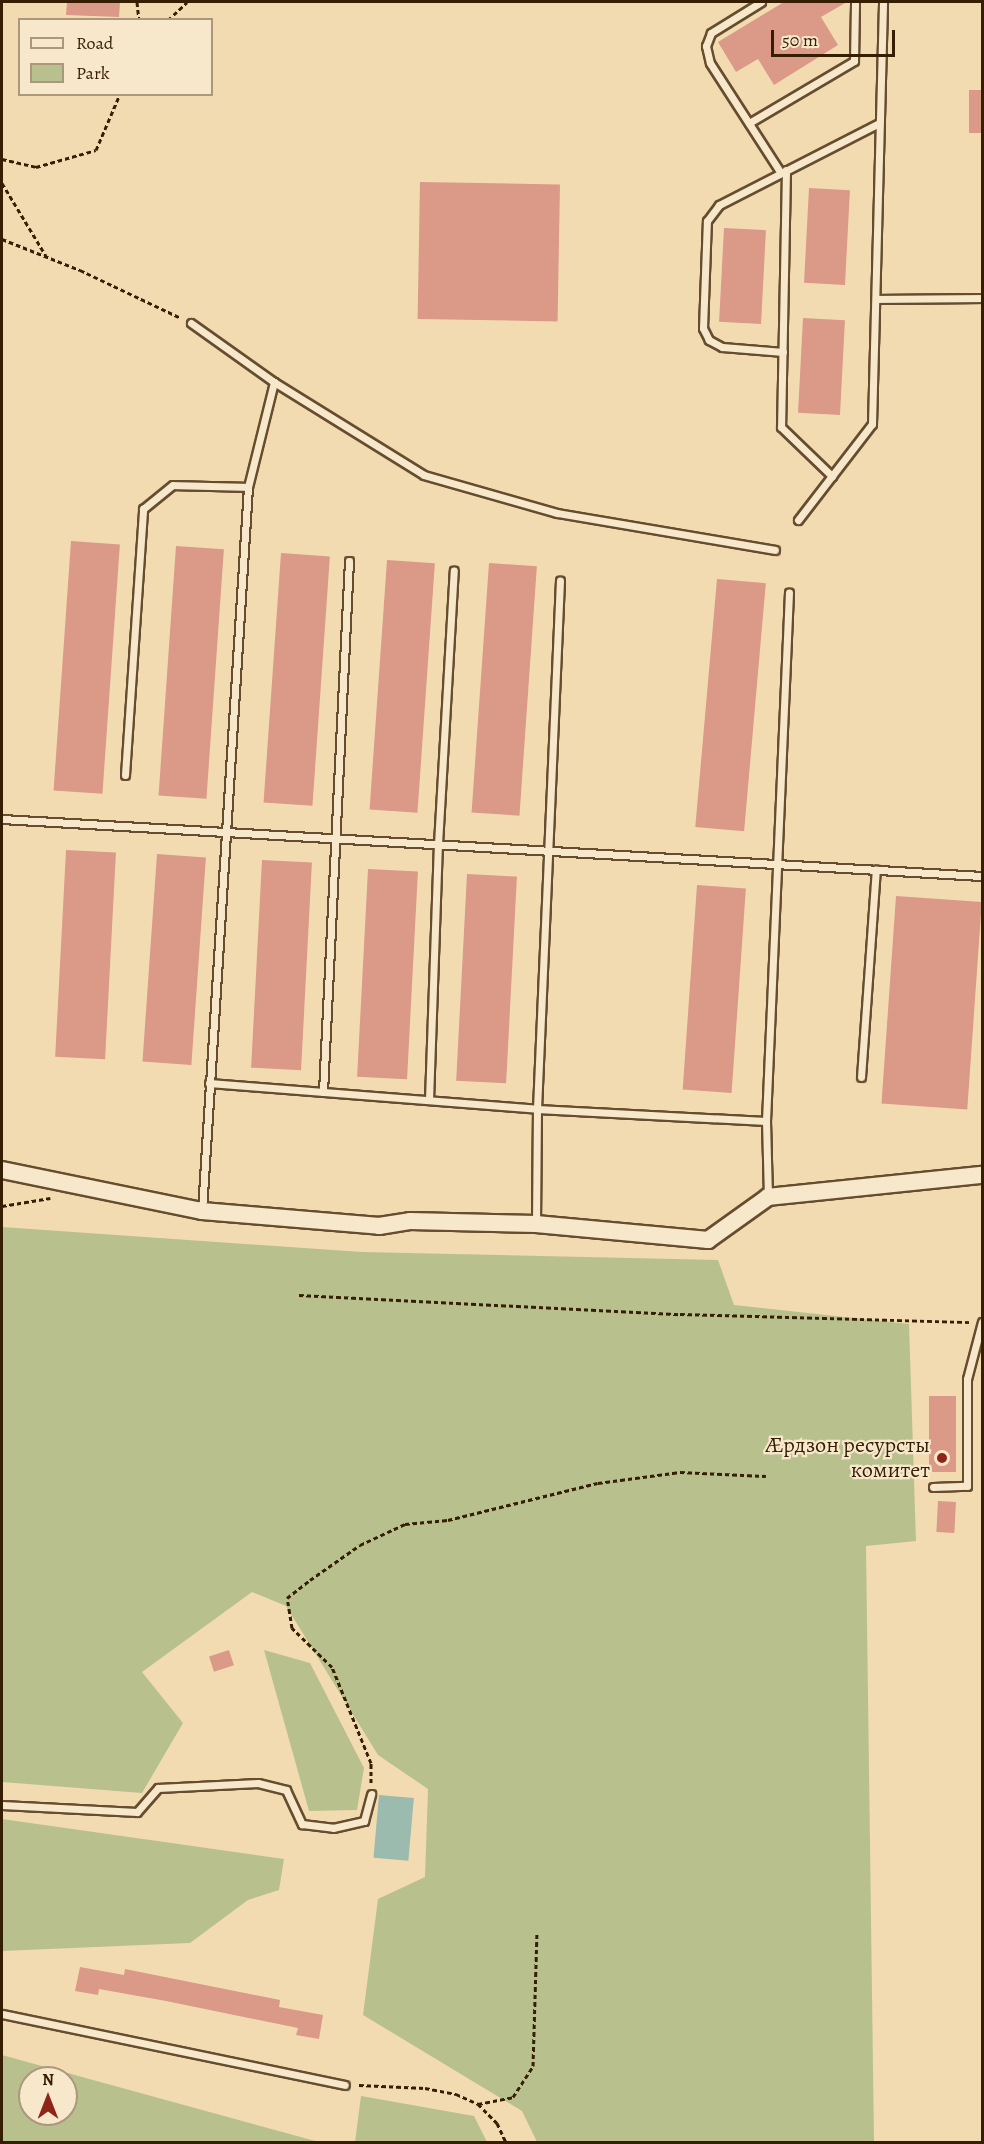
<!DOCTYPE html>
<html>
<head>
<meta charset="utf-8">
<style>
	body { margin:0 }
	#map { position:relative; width:984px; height:2144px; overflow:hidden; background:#f3dbb1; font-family:Alegreya,serif }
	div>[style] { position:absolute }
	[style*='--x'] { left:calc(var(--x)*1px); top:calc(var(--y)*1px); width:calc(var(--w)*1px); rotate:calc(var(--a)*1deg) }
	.green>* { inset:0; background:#b8c18e }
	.water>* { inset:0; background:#9bbbaf; transform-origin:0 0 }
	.building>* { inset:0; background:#db9988; transform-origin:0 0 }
	.path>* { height:3px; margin-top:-1.5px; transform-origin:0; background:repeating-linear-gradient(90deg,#361e03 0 4.5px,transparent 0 7.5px) }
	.roads { filter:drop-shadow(2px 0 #654d2e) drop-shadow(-2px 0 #654d2e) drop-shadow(0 2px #654d2e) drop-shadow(0 -2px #654d2e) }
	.service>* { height:7px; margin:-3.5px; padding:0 3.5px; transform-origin:3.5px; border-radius:3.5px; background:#f7e8cc }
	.tertiary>* { height:16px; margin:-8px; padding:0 8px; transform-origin:8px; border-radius:8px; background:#f7e8cc }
	.dots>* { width:16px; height:16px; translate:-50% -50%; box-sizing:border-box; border:3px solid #f7e8cc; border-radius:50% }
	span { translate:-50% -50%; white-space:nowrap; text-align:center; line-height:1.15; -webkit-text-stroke:4.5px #f7e8cc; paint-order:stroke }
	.poi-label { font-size:22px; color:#361e03 }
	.right { translate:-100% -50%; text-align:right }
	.frame { position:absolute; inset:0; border:3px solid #361e03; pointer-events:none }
	.legend { position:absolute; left:18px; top:18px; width:195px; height:78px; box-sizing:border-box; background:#f7e8cc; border:2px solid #aa977c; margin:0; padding:8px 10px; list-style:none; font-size:18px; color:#361e03 }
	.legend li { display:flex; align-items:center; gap:12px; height:30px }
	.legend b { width:30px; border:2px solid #aa977c }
	.north { position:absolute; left:18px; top:2066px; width:60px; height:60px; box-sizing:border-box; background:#f7e8cc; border:2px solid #aa977c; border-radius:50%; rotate:0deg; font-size:16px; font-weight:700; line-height:24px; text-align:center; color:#361e03 }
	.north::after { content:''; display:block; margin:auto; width:21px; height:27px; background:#8f2418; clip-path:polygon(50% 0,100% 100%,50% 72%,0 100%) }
	.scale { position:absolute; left:771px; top:30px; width:124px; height:27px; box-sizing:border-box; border:3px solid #361e03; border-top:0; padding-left:8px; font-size:18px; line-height:21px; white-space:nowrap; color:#361e03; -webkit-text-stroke:4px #f7e8cc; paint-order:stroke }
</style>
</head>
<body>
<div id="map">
	<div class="green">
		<i style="clip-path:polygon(2px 1227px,362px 1252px,718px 1260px,734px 1305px,909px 1324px,916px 1541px,866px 1546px,874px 2141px,879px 2142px,537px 2142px,522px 2111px,363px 2015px,378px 1899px,425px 1877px,428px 1789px,378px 1755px,286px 1606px,252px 1592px,142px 1672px,183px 1723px,142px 1793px,2px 1782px)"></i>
		<i style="clip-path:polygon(264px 1650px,310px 1663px,364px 1768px,357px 1810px,309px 1811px)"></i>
		<i style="clip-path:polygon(2px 1819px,284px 1859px,279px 1890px,248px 1900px,190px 1943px,2px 1951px)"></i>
		<i style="clip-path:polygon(evenodd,2px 2055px,319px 2142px,2px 2142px,2px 2055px,30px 2078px,66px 2078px,66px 2114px,30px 2114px,30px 2078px)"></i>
		<i style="clip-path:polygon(361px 2096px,474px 2116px,487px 2142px,355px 2142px)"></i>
	</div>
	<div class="water">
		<i style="left:379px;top:1795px;width:35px;height:63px;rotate:5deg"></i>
	</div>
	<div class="building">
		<i style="clip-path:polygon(67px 2px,120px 2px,119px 17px,66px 15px)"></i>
		<i style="clip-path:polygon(784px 2px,847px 2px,821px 17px,838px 45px,774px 85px,758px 59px,736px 72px,718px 42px)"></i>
		<i style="left:969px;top:90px;width:13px;height:43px"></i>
		<i style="left:420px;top:182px;width:140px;height:137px;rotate:1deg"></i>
		<i style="left:809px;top:188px;width:41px;height:95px;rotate:3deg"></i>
		<i style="left:724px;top:228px;width:42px;height:94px;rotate:3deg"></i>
		<i style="left:803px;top:318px;width:42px;height:95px;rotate:3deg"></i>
		<i style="left:71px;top:541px;width:49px;height:250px;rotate:4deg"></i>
		<i style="left:176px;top:546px;width:48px;height:250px;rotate:4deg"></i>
		<i style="left:281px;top:553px;width:49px;height:250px;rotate:4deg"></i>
		<i style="left:387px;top:560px;width:48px;height:250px;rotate:4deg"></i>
		<i style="left:489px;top:563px;width:48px;height:250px;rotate:4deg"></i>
		<i style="left:717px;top:579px;width:49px;height:249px;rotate:5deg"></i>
		<i style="left:66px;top:850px;width:50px;height:207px;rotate:3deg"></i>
		<i style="left:157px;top:854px;width:49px;height:208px;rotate:4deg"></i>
		<i style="left:262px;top:860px;width:50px;height:208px;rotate:3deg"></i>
		<i style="left:368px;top:869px;width:50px;height:208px;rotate:3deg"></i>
		<i style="left:467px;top:874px;width:50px;height:207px;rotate:3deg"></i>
		<i style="left:697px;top:885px;width:49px;height:205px;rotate:4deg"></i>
		<i style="left:896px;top:896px;width:86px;height:208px;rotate:4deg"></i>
		<i style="left:929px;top:1396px;width:27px;height:76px"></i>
		<i style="left:938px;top:1501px;width:18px;height:31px;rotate:3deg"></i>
		<i style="left:229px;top:1650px;width:16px;height:21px;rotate:72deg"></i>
		<i style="clip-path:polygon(80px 1967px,124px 1975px,125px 1969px,280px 2000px,279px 2007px,323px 2015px,319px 2039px,296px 2035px,298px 2028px,166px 2001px,99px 1989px,98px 1995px,75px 1991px)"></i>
	</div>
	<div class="path">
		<i style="--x:137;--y:2;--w:18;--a:84"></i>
		<i style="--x:168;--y:20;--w:26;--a:-43"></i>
		<i style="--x:2;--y:159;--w:35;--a:13"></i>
		<i style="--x:36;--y:167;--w:62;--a:-15.8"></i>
		<i style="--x:96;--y:150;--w:61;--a:-66.8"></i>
		<i style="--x:2;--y:183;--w:85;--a:58.9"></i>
		<i style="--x:2;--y:239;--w:84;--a:21.7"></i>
		<i style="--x:80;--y:270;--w:112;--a:25.4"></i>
		<i style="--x:2;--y:1206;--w:49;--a:-9.5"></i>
		<i style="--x:299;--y:1295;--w:381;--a:2.9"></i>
		<i style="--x:680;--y:1314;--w:291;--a:1.6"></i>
		<i style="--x:371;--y:1783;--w:20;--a:-90"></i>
		<i style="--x:371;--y:1763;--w:104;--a:-112.1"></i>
		<i style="--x:332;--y:1667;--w:56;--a:-135.7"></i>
		<i style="--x:292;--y:1628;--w:30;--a:-99"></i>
		<i style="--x:287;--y:1598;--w:29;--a:-38"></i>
		<i style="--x:310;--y:1580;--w:61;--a:-35"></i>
		<i style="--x:360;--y:1545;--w:50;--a:-25"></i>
		<i style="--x:405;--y:1524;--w:43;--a:-5.3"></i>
		<i style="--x:448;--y:1520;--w:154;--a:-13.9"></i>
		<i style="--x:598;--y:1483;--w:83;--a:-7.6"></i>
		<i style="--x:680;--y:1472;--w:86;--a:2.7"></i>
		<i style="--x:359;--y:2085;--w:66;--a:2.6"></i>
		<i style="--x:425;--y:2088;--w:32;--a:11"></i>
		<i style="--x:456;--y:2094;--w:24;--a:24"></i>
		<i style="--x:478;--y:2104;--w:27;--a:45"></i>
		<i style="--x:497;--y:2123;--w:21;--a:65"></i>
		<i style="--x:478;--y:2104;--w:36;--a:-11"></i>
		<i style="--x:513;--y:2097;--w:37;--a:-57"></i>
		<i style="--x:533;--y:2066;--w:133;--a:-88.3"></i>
	</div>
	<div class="roads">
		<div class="service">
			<i style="--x:761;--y:2;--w:59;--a:148.2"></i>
			<i style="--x:711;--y:33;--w:14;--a:111"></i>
			<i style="--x:706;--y:46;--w:17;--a:77"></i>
			<i style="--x:710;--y:63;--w:131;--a:57.2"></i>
			<i style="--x:749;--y:123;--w:122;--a:-30.6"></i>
			<i style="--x:854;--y:61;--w:59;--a:-89"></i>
			<i style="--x:786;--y:170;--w:257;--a:91.1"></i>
			<i style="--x:781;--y:427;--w:71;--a:43.9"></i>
			<i style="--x:876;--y:299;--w:106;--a:-0.5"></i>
			<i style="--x:191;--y:323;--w:102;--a:35.4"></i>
			<i style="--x:274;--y:382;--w:108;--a:103.9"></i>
			<i style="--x:248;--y:487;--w:725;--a:93.64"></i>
			<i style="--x:783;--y:352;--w:61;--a:-175.3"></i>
			<i style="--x:722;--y:347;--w:15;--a:-152"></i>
			<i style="--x:709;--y:340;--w:13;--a:-117"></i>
			<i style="--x:703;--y:328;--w:107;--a:-87.9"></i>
			<i style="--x:707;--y:221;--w:20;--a:-53"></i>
			<i style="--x:719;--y:205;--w:180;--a:-27.1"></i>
			<i style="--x:274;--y:382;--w:176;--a:31.8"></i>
			<i style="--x:424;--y:475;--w:138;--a:15.9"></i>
			<i style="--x:557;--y:513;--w:221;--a:9.6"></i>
			<i style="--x:798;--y:520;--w:121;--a:-52.4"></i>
			<i style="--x:872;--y:424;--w:422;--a:-88.5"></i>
			<i style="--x:125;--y:775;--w:267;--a:-86.1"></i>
			<i style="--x:143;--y:509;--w:38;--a:-39"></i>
			<i style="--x:173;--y:485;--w:75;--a:1.5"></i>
			<i style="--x:2;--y:819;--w:982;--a:3.33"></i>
			<i style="--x:861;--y:1077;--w:208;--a:-85.9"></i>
			<i style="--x:209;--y:1083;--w:329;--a:4.5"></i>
			<i style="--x:537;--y:1109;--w:229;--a:3"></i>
			<i style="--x:323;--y:1092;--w:532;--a:-87.2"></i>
			<i style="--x:429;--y:1100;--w:256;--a:-88"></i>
			<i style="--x:438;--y:844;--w:274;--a:-86.7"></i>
			<i style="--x:768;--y:1197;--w:76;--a:-91.5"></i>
			<i style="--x:766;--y:1121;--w:529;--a:-87.51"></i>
			<i style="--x:536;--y:1223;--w:114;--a:-89.5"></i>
			<i style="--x:537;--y:1109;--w:529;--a:-87.51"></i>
			<i style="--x:933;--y:1487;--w:34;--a:-2"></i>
			<i style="--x:967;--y:1486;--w:107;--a:-90"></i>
			<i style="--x:967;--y:1379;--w:59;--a:-75.3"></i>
			<i style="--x:2;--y:1805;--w:135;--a:3"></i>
			<i style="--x:137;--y:1812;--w:32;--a:-49"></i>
			<i style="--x:158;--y:1788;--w:100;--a:-2.9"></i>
			<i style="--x:258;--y:1783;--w:29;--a:14"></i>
			<i style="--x:286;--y:1790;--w:38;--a:65"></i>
			<i style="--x:302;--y:1824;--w:31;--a:7"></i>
			<i style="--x:333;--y:1828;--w:32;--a:-13"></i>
			<i style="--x:364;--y:1821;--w:28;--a:-75"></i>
			<i style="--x:2;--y:2014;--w:350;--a:11.7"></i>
		</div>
		<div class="tertiary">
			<i style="--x:2;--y:1170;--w:204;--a:11.6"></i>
			<i style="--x:202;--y:1211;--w:178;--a:4.8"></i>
			<i style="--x:379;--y:1226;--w:31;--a:-9"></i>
			<i style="--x:410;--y:1221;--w:126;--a:1.4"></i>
			<i style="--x:536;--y:1224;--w:173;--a:5.3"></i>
			<i style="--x:708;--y:1240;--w:74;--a:-35.6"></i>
			<i style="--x:768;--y:1197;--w:215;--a:-5.9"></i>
		</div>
	</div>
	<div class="dots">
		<i style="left:942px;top:1458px;background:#8f2418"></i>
	</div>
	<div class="poi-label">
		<span class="right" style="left:930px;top:1458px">Æрдзон ресурсты<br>комитет</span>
	</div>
	<div class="frame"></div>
	<ul class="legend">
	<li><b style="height:8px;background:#f7e8cc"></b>Road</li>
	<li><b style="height:16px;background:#b8c18e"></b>Park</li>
	</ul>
	<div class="north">N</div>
	<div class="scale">50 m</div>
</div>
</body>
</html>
